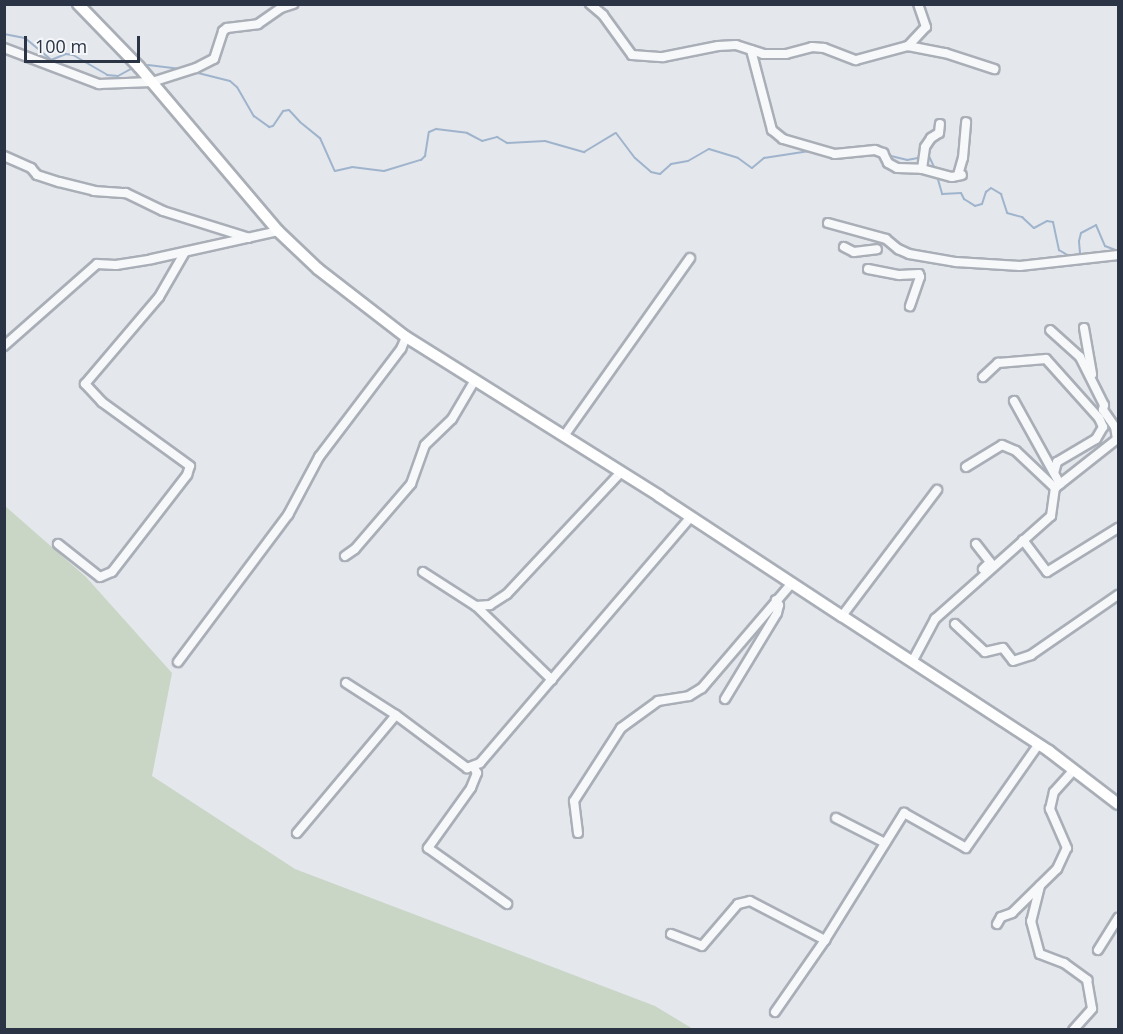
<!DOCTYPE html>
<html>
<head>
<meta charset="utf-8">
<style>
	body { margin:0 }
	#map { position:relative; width:1123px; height:1034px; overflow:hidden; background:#e4e7ec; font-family:"Open Sans",sans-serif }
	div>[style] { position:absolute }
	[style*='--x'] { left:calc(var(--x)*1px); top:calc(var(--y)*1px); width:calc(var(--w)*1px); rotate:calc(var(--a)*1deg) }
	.green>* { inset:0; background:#c9d6c5 }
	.stream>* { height:2px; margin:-1px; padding:0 1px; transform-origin:1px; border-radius:1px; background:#9fb4cc }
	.roads { filter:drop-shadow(2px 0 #a9aeb7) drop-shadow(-2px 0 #a9aeb7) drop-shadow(0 2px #a9aeb7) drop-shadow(0 -2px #a9aeb7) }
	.minor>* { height:8px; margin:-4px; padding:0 4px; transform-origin:4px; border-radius:4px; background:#f7f8fa }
	.major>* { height:10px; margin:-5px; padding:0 5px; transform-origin:5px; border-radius:5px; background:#fff }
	span { translate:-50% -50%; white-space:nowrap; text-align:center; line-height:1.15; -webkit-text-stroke:4.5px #f4f6f9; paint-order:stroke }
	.frame { position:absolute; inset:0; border:6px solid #2b3445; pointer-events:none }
	.scale { position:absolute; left:24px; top:36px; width:116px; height:27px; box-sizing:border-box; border:3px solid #2b3445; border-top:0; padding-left:8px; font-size:18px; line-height:21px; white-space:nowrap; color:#2b3445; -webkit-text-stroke:4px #f4f6f9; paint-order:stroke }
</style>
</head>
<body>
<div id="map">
	<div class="green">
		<i style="clip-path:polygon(5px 506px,86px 577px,172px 673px,152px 776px,295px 869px,655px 1006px,693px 1029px,5px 1029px)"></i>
	</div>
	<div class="stream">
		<i style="--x:4;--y:34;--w:21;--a:11"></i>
		<i style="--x:25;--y:38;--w:34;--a:40"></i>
		<i style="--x:51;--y:60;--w:16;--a:-22"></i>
		<i style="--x:66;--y:54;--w:7;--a:8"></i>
		<i style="--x:73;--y:55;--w:39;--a:30"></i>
		<i style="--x:107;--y:75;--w:11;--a:5"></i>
		<i style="--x:118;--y:76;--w:18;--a:-29"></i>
		<i style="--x:148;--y:65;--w:33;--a:7"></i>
		<i style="--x:194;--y:72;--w:37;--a:14"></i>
		<i style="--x:230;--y:81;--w:9;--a:41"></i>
		<i style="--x:237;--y:87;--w:34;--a:60"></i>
		<i style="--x:254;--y:116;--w:19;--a:36"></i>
		<i style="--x:269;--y:127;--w:4;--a:-14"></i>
		<i style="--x:273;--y:126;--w:18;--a:-56"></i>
		<i style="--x:283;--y:111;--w:6;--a:-9"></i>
		<i style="--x:289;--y:110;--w:16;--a:47"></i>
		<i style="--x:300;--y:122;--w:26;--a:39"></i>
		<i style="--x:320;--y:138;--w:36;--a:66"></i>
		<i style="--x:335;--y:171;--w:17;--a:-13"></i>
		<i style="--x:352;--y:167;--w:32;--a:7"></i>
		<i style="--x:384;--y:171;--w:39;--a:-17"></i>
		<i style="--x:421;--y:160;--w:6;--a:-45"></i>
		<i style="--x:425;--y:156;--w:24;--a:-81"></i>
		<i style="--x:429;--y:132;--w:8;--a:-23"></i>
		<i style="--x:436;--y:129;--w:31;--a:7"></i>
		<i style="--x:467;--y:133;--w:17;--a:28"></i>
		<i style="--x:482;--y:141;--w:16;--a:-15"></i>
		<i style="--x:497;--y:137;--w:12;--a:31"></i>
		<i style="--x:507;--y:143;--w:38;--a:-3"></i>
		<i style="--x:545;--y:141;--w:41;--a:15.8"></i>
		<i style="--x:584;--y:152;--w:37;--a:-31"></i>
		<i style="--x:616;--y:133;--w:31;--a:53"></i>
		<i style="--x:635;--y:158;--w:21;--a:41"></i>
		<i style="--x:651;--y:172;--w:9;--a:13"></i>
		<i style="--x:660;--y:174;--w:15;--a:-42"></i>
		<i style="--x:671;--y:164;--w:17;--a:-10"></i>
		<i style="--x:688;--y:161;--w:24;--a:-30"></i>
		<i style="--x:709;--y:149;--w:30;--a:17"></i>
		<i style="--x:738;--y:158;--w:17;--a:36"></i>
		<i style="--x:752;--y:168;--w:16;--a:-40"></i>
		<i style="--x:764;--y:158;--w:46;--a:-8.8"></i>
		<i style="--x:928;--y:154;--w:17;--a:65"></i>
		<i style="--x:887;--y:155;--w:21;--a:14"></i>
		<i style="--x:907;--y:160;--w:11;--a:-10"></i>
		<i style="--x:838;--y:158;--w:23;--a:-7"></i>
		<i style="--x:937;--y:176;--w:19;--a:74"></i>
		<i style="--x:942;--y:194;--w:19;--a:-3"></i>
		<i style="--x:961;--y:193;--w:7;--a:63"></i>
		<i style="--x:964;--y:199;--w:13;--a:32"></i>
		<i style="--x:975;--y:206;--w:7;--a:-16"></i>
		<i style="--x:982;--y:204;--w:13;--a:-72"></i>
		<i style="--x:986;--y:192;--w:6;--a:-39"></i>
		<i style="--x:991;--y:188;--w:12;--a:31"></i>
		<i style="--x:1001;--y:194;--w:20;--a:72"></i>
		<i style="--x:1007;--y:213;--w:16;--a:15"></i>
		<i style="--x:1022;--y:217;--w:16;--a:43"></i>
		<i style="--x:1034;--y:228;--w:15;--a:-28"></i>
		<i style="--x:1047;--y:221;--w:6;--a:9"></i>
		<i style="--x:1053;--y:222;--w:29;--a:78"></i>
		<i style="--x:1059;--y:250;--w:12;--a:31"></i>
		<i style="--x:1076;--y:256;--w:5;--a:-37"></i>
		<i style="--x:1080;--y:253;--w:12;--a:-95"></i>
		<i style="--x:1079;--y:241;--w:8;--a:-76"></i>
		<i style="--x:1081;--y:233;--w:17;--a:-28"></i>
		<i style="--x:1096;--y:225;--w:23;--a:67"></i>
		<i style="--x:1105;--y:246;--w:14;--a:21"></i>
	</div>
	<div class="roads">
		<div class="minor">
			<i style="--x:590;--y:4;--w:17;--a:40"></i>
			<i style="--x:603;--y:15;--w:49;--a:54.1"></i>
			<i style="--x:632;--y:55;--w:31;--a:4"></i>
			<i style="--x:663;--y:57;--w:56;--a:-11.3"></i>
			<i style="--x:718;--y:46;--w:18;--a:-3"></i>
			<i style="--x:736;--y:45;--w:28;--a:18"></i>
			<i style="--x:763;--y:54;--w:23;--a:0"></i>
			<i style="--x:786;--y:54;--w:27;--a:-15"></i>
			<i style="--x:812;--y:47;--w:12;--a:5"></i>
			<i style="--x:824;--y:48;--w:34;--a:21"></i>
			<i style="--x:856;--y:60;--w:54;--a:-15.1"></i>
			<i style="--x:908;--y:46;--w:38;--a:11"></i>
			<i style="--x:945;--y:53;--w:52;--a:18.1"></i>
			<i style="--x:908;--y:46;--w:26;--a:-47"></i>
			<i style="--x:926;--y:27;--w:24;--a:-109"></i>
			<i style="--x:4;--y:48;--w:102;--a:20.8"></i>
			<i style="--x:99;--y:84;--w:53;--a:-2.2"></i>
			<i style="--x:152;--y:82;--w:46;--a:-17.7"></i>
			<i style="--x:196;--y:68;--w:20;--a:-27"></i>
			<i style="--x:214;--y:59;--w:29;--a:-72"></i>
			<i style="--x:223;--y:31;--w:5;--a:-37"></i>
			<i style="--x:227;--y:28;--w:31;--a:-7"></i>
			<i style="--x:258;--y:24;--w:28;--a:-35"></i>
			<i style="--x:281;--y:8;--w:13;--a:-18"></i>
			<i style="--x:751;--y:50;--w:83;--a:75.3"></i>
			<i style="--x:772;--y:130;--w:14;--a:39"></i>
			<i style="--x:783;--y:139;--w:54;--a:16.1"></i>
			<i style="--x:835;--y:154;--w:40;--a:-5.7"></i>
			<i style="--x:875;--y:150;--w:9;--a:21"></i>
			<i style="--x:883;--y:153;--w:11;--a:63"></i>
			<i style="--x:888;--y:163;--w:10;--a:29"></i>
			<i style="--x:897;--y:168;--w:25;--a:2"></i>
			<i style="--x:922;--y:169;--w:31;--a:15"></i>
			<i style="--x:952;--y:177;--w:10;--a:-11"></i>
			<i style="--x:4;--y:156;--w:30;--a:24"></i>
			<i style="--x:31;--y:168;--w:9;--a:49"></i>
			<i style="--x:37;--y:175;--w:23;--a:18"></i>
			<i style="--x:59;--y:182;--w:36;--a:14"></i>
			<i style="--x:94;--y:191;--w:32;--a:4"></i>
			<i style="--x:126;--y:193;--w:41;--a:25.9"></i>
			<i style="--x:163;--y:211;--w:90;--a:17.4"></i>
			<i style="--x:922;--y:169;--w:22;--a:-82"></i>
			<i style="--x:925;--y:147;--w:11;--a:-56"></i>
			<i style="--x:931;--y:138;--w:9;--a:-32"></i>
			<i style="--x:939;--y:133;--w:9;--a:-84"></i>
			<i style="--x:958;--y:175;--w:18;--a:-74"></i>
			<i style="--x:963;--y:158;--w:36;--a:-85"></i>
			<i style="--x:828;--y:223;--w:60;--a:15.4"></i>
			<i style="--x:886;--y:239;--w:16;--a:40"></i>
			<i style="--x:898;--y:249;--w:12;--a:24"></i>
			<i style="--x:909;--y:254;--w:48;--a:9.7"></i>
			<i style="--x:956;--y:262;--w:64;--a:3.6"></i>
			<i style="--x:1020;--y:266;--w:99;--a:-6.4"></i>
			<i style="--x:844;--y:247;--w:11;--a:27"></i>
			<i style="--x:854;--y:252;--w:23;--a:-7"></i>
			<i style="--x:868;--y:269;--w:32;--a:11"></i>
			<i style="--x:899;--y:275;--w:20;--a:-3"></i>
			<i style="--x:919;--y:274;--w:3;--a:72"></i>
			<i style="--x:920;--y:277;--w:31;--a:109"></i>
			<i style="--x:1084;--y:328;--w:47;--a:80.1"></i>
			<i style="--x:4;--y:346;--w:124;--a:-41.4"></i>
			<i style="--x:97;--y:264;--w:19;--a:3"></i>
			<i style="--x:116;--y:265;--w:36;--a:-9"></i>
			<i style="--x:152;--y:259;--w:129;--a:-12.5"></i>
			<i style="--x:983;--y:377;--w:21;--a:-43"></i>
			<i style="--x:998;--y:363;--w:48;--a:-4.8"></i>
			<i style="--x:1046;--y:359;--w:79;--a:48.1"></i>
			<i style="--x:1099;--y:418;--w:10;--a:66"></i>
			<i style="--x:1103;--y:427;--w:14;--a:120"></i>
			<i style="--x:1096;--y:439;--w:45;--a:149.5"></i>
			<i style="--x:1057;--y:462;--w:11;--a:105"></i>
			<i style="--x:1014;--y:401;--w:95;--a:61"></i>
			<i style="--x:564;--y:436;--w:218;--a:-54.7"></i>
			<i style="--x:966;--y:467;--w:42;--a:-31.4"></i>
			<i style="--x:1002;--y:445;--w:15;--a:23"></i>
			<i style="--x:1016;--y:451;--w:54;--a:43.5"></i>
			<i style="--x:1023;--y:540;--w:40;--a:53"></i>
			<i style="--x:1047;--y:572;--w:84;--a:-31.8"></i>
			<i style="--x:58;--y:544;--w:53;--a:38.2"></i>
			<i style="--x:100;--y:577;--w:13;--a:-23"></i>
			<i style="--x:112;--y:572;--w:123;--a:-52.3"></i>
			<i style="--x:187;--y:475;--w:9;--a:-72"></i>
			<i style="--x:190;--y:466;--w:109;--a:-144"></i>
			<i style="--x:102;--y:402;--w:25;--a:-133"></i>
			<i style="--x:85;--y:384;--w:114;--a:-49.6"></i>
			<i style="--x:159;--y:297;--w:52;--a:-60"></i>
			<i style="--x:976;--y:544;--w:23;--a:52"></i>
			<i style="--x:990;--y:562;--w:10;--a:135"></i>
			<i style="--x:345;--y:556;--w:12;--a:-35"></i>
			<i style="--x:355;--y:549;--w:86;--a:-49.3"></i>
			<i style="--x:411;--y:484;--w:41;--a:-70.3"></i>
			<i style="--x:425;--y:445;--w:37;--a:-44"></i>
			<i style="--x:452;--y:419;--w:45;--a:-59.5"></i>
			<i style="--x:423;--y:572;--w:63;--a:32.7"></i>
			<i style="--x:476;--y:606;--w:106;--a:44.2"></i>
			<i style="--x:476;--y:606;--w:14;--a:-4"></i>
			<i style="--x:490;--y:605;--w:20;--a:-33"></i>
			<i style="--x:507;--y:594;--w:167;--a:-46.9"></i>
			<i style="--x:842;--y:616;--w:158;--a:-53"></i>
			<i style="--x:955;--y:624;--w:41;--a:43"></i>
			<i style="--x:985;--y:652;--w:18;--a:-13"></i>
			<i style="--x:1003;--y:648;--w:16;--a:52"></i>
			<i style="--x:1013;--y:661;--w:19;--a:-18"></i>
			<i style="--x:1031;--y:655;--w:106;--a:-34.6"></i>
			<i style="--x:178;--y:662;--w:184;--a:-53.2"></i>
			<i style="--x:288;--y:515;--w:66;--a:-61.9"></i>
			<i style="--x:319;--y:457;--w:136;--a:-52.8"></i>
			<i style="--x:401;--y:349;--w:13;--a:-67"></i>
			<i style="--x:912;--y:662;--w:49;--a:-61.9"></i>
			<i style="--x:935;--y:619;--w:155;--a:-41.6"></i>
			<i style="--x:1051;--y:516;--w:28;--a:-82"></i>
			<i style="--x:1055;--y:488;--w:79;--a:-38.3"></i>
			<i style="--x:1117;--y:439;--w:12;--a:-99"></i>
			<i style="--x:1115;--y:427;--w:21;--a:-125"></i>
			<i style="--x:1103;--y:410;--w:5;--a:-79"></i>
			<i style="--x:1104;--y:405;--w:54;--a:-116.6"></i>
			<i style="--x:1080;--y:357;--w:40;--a:-138"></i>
			<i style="--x:346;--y:683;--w:59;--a:32.6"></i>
			<i style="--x:725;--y:699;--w:100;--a:-58.8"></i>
			<i style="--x:777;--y:613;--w:8;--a:-76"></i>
			<i style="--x:779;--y:605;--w:6;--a:-121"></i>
			<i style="--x:473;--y:766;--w:8;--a:60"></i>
			<i style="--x:477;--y:773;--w:16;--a:112"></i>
			<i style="--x:471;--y:788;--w:74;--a:125.6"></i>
			<i style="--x:428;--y:848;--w:97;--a:35.3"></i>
			<i style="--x:836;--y:818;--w:55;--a:27"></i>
			<i style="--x:297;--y:833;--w:154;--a:-50"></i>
			<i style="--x:396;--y:715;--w:89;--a:36.7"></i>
			<i style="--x:467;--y:768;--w:14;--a:-21"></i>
			<i style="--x:480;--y:763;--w:324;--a:-49.4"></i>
			<i style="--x:578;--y:833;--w:32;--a:-97"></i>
			<i style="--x:574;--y:801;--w:87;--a:-57.2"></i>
			<i style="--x:621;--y:728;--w:46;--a:-36.1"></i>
			<i style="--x:658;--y:701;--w:31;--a:-9"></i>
			<i style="--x:689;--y:696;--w:15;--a:-32"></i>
			<i style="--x:702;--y:688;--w:138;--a:-49.4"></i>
			<i style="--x:1040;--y:886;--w:36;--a:104"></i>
			<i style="--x:1031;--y:921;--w:34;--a:75"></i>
			<i style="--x:1040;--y:954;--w:26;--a:21"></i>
			<i style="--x:1064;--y:963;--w:29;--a:36"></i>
			<i style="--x:1087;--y:980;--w:29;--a:80"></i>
			<i style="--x:1092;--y:1009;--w:28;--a:132"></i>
			<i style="--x:997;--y:924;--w:8;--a:-60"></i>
			<i style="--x:1001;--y:917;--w:12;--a:-20"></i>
			<i style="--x:1012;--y:913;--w:63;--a:-44.4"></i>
			<i style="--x:1057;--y:869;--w:23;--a:-65"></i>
			<i style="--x:1067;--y:848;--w:43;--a:-113.6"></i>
			<i style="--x:1050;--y:809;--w:17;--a:-77"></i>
			<i style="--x:1054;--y:792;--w:30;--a:-48"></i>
			<i style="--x:671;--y:934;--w:33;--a:21"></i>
			<i style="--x:702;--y:946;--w:55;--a:-49.4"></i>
			<i style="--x:738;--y:904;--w:12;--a:-14"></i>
			<i style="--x:750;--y:901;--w:85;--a:27.5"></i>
			<i style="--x:1098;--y:950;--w:38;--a:-58"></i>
			<i style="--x:775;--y:1012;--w:88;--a:-55.2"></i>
			<i style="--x:825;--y:940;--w:150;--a:-58.1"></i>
			<i style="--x:904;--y:813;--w:71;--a:29.4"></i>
			<i style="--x:966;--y:848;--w:126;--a:-55"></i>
		</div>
		<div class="major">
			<i style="--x:78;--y:4;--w:88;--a:45.9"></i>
			<i style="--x:139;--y:67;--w:215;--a:49.7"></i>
			<i style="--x:278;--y:231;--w:55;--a:43.5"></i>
			<i style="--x:318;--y:269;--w:111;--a:37.7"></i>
			<i style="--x:406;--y:337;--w:299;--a:32.1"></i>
			<i style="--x:659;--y:496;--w:219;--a:33.3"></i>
			<i style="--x:842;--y:616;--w:247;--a:33.1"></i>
			<i style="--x:1049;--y:751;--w:87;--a:37.5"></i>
		</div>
	</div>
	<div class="frame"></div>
	<div class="scale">100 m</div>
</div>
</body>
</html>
